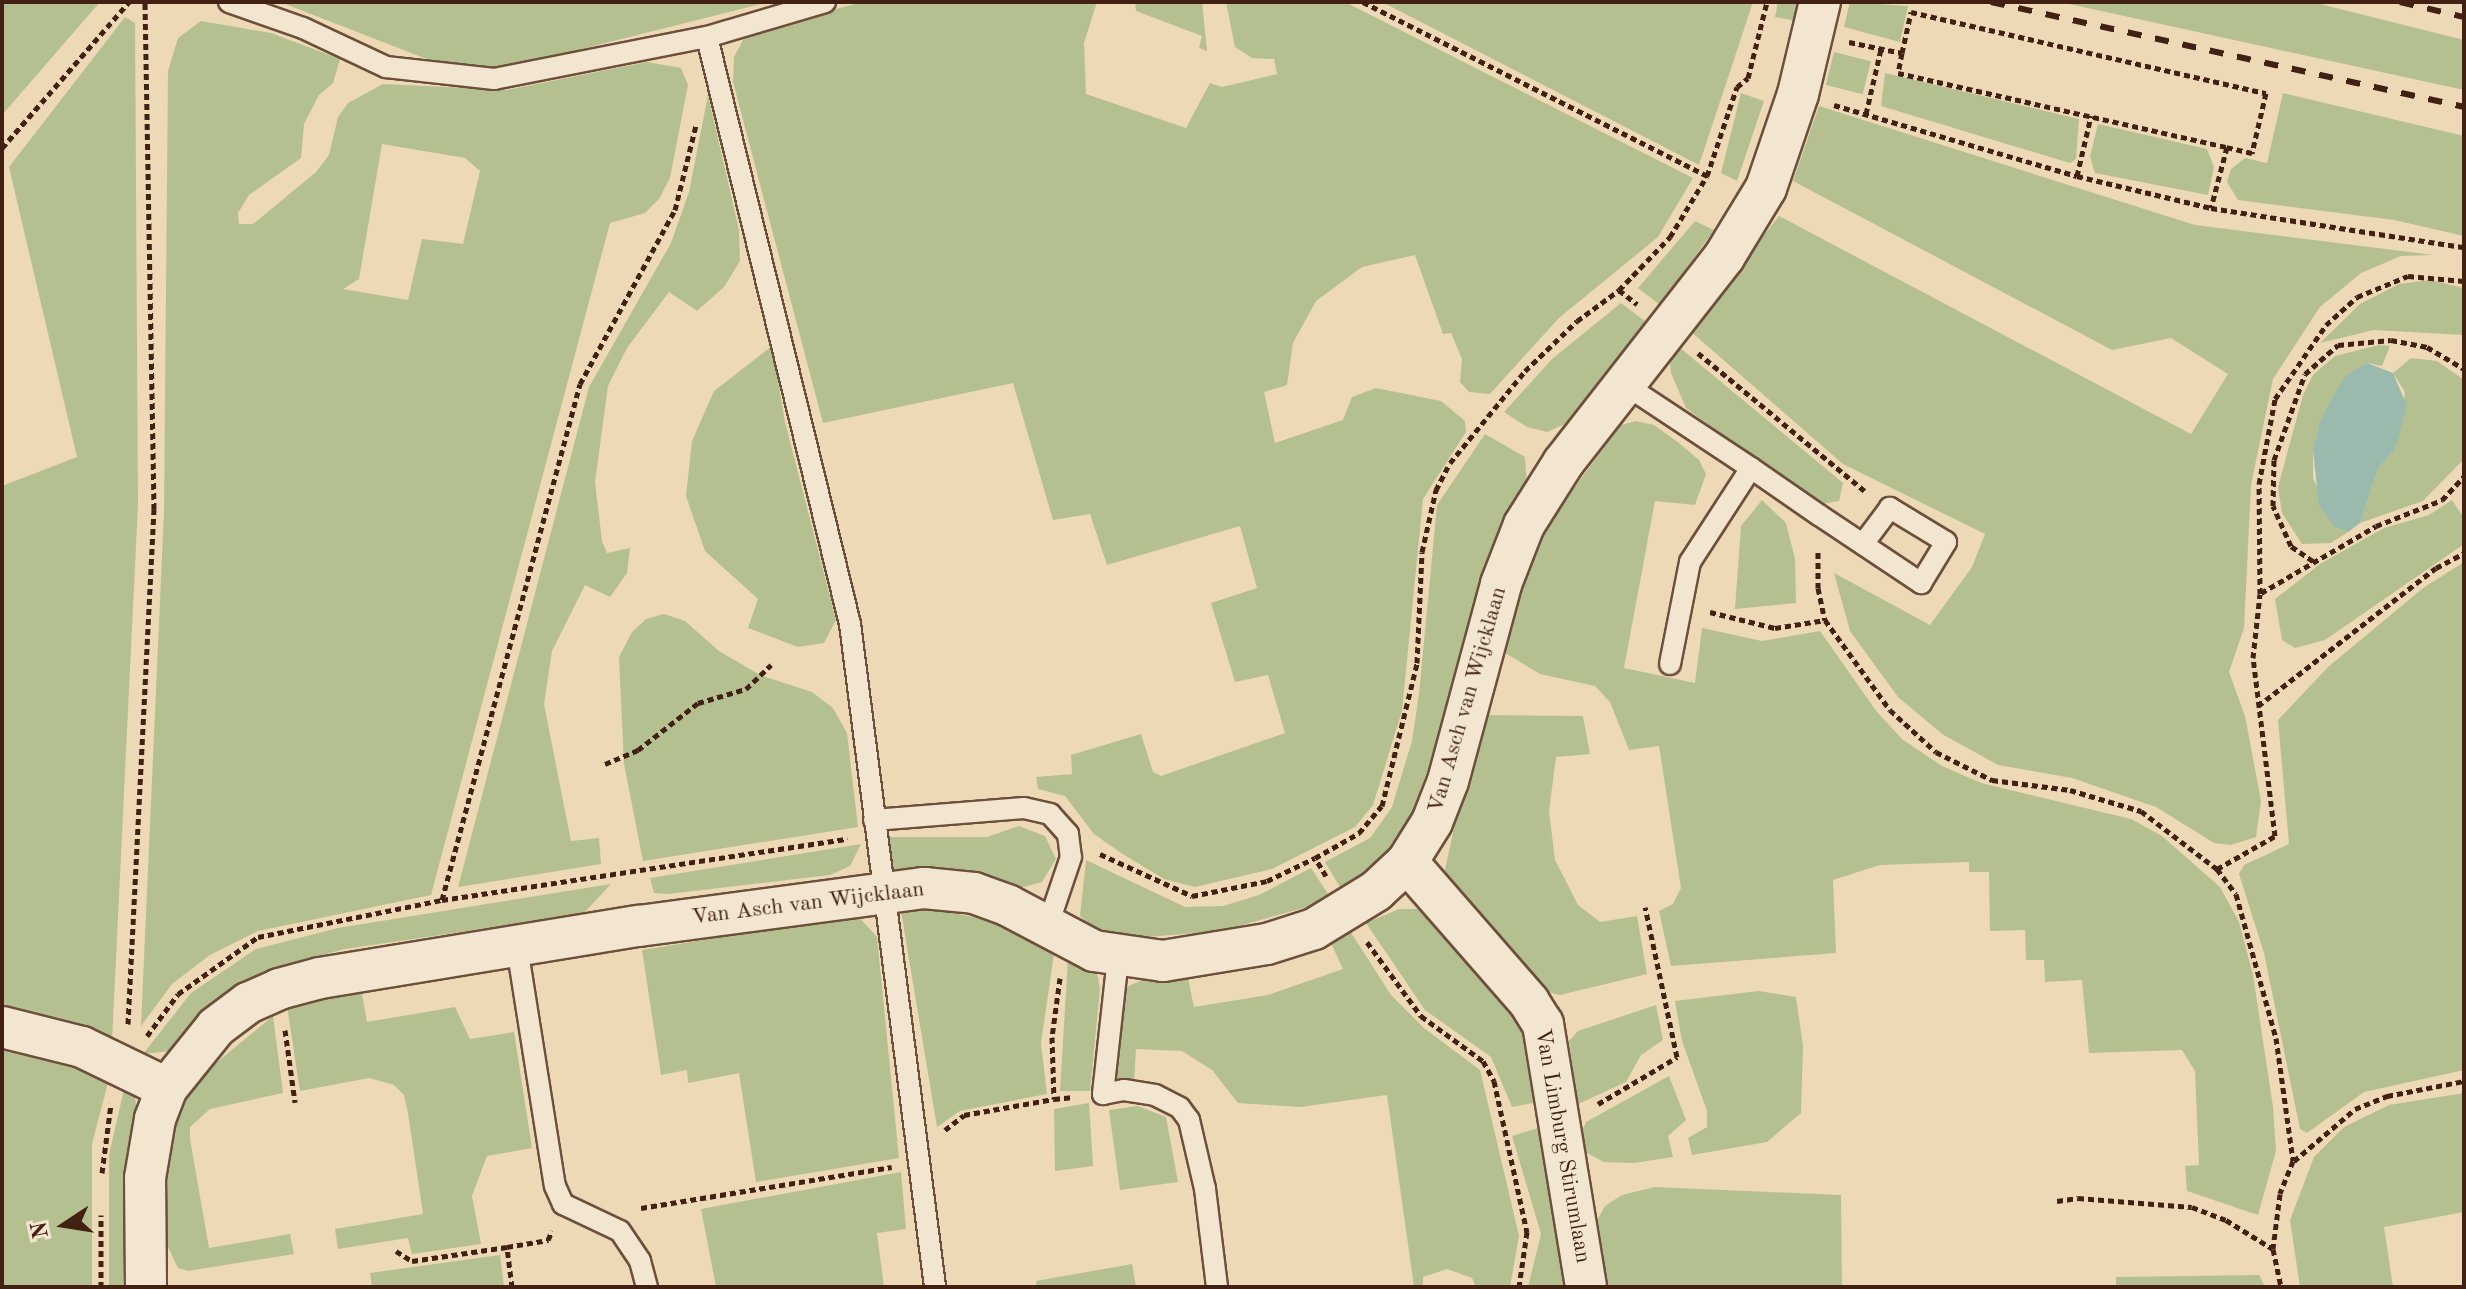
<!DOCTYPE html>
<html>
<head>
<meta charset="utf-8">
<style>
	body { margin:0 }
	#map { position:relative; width:2466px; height:1289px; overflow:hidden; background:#edd9b6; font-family:"Old Standard TT",serif }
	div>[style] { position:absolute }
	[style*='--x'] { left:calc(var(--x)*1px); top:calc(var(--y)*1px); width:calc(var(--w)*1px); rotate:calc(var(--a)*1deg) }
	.green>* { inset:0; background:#b5c090; transform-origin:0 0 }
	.water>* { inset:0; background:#99baad }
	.path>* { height:5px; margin-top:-2.5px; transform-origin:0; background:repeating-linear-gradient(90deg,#422114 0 6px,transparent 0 10px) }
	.roads { filter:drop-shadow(2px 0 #6d4f3c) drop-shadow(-2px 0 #6d4f3c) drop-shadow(0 2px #6d4f3c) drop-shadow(0 -2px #6d4f3c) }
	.service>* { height:20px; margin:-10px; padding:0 10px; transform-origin:10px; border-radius:10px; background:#f3e6d0 }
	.minor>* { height:40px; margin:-20px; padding:0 20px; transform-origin:20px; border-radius:20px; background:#f3e6d0 }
	.rail>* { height:6px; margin-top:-3px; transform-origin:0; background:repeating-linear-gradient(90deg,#422114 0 14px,transparent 0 28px) }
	span { translate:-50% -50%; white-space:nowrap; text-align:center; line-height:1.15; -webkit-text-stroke:6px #f3e6d0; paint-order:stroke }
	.street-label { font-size:22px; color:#422114 }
	.frame { position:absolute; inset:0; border:4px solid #422114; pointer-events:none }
	.north { position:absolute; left:24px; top:1185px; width:80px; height:80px; -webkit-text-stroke:6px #f3e6d0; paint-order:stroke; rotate:258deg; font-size:22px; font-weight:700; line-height:32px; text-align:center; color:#422114 }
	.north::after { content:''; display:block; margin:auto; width:28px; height:36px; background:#422114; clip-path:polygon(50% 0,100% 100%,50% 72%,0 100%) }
</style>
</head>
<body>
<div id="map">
	<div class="green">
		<i style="clip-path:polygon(2px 2px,100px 2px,2px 115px)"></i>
		<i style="clip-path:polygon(280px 2px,769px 2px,514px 66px,476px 70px,424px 58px)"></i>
		<i style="clip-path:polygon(863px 2px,1097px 2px,1084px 43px,1086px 94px,1186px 128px,1210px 83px,1222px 87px,1277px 74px,1274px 59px,1252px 58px,1235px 47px,1226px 2px,1345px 2px,1693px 178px,1658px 237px,1559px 318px,1490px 394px,1469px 392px,1460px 382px,1462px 359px,1451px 333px,1443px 334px,1415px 255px,1362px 267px,1316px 301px,1293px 343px,1287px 385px,1264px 392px,1275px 443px,1343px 420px,1352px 397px,1376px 388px,1441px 401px,1465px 421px,1466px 432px,1423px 499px,1402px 711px,1373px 805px,1355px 827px,1272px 869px,1195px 887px,1164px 879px,1121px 853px,1094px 834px,1065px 796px,1038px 789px,1036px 777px,1072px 774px,1071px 755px,1141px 734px,1153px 772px,1161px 776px,1285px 733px,1268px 675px,1235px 682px,1211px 603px,1257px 588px,1240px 526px,1107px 565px,1090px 514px,1053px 520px,1013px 383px,823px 423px,733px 82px,734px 57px,743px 40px,762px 28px)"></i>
		<i style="clip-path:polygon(1135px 2px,1202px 2px,1207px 51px,1199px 48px,1202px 36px,1136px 11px)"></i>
		<i style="clip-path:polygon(1382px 2px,1753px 2px,1699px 165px)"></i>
		<i style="clip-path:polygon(1778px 2px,1800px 2px,1796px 21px,1775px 17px)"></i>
		<i style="clip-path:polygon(1850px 2px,1908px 6px,1900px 42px,1844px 27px)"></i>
		<i style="clip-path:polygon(2060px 2px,2312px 2px,2464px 40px,2464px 90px)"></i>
		<i style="clip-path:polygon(125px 17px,135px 23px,138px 504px,112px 1041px,2px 1013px,2px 486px,77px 457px,9px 167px)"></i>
		<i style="clip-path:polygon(evenodd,201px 21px,271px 33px,340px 59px,333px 83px,319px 95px,304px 124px,301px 158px,249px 195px,238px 213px,239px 224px,253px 224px,316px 172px,329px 155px,338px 117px,348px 103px,383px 84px,507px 90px,647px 62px,681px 68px,688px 85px,670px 178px,659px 199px,645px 213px,610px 223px,431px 895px,258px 931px,210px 955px,172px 984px,141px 1026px,164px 511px,168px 71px,178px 38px,201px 21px,382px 144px,465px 158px,480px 171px,463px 244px,422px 239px,408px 300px,343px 289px,359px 279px,382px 144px)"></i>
		<i style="left:1834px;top:52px;width:38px;height:34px;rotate:14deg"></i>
		<i style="clip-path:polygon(1885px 73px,2079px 119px,2076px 159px,2070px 163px,1881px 106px)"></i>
		<i style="clip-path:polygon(1741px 93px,1764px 101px,1737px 181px,1721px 173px)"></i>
		<i style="clip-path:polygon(2283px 93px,2464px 136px,2464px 236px,2394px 220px,2238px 200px,2227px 182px,2231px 169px,2245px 158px,2267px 163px)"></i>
		<i style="clip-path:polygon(708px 95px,739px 230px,740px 261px,724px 287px,697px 311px,669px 292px,627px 348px,608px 386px,595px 482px,602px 541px,607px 553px,630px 548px,627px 573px,610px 597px,585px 585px,552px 651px,544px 704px,571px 841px,599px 838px,601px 864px,458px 887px,589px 387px,671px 243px,689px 192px)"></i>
		<i style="clip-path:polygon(1819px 106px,2195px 225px,2433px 255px,2401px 256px,2361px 273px,2320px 307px,2273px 379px,2251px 485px,2244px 628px,2229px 672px,2245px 716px,2261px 801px,2256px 837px,2231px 845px,2214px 843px,2156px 807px,2072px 778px,1998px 765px,1942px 734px,1898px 697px,1850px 631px,1834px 573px,1930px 625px,1972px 567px,1985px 534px,1843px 464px,1689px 330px,1779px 216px,2191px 434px,2228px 374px,2171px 338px,2112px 350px,1793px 181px)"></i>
		<i style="clip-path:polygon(2098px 124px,2207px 149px,2214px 167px,2208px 195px,2095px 173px,2090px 157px)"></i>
		<i style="clip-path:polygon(1695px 221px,1714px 230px,1660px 305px,1638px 288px)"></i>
		<i style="clip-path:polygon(2430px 280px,2464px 288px,2464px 335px,2374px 330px,2320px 343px,2360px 304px,2399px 284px)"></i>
		<i style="clip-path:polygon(1621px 303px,1646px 322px,1567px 423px,1547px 432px,1527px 427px,1504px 412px,1552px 359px)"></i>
		<i style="clip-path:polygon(2379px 345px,2390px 346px,2382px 366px,2367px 363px,2320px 421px,2313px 450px,2313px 478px,2334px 527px,2348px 532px,2331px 543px,2302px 544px,2282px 513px,2278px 487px,2303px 395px,2313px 375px,2335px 356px)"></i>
		<i style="clip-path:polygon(772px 346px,785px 422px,836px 620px,824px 643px,798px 647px,748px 628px,758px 599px,705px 551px,686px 496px,692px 441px,714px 391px)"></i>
		<i style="clip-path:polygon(1679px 347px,1843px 483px,1839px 501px,1816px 505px,1686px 408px,1671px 373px,1670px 360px)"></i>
		<i style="clip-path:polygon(2411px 358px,2437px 361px,2464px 380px,2464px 459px,2423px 501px,2360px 523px,2378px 469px,2395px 449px,2405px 392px,2393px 373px)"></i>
		<i style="clip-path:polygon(1636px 421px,1654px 425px,1679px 443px,1699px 460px,1706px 474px,1695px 505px,1655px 501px,1624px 668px,1695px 683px,1702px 628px,1762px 641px,1820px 631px,1877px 712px,1902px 739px,1942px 766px,1981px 783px,2131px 819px,2162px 836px,2220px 887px,2239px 922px,2253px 975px,2273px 1107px,2276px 1151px,2258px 1215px,2187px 1191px,2185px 1166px,2199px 1165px,2195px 1071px,2182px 1050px,2089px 1053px,2082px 980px,2045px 982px,2044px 960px,2026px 960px,2025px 930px,1990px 931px,1989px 872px,1969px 872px,1969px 862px,1880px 865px,1833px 880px,1836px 953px,1671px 966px,1659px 911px,1673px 904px,1681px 888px,1659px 746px,1629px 750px,1610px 702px,1595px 686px,1540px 674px,1500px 650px,1527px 551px,1621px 425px)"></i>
		<i style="clip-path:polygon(1485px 434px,1525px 457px,1527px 485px,1402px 843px,1343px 892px,1325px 862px,1370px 838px,1392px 807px,1412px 741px,1419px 694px,1437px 505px)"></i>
		<i style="clip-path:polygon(1762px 500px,1786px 523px,1795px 559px,1796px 603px,1735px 609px,1741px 526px)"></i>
		<i style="clip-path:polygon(2452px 500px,2464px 518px,2464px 544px,2325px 640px,2295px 648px,2282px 640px,2275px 599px,2320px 564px,2384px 528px,2429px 515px)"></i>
		<i style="clip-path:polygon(2464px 562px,2464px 1070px,2364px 1092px,2307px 1133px,2300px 1129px,2264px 953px,2239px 874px,2244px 865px,2289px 844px,2278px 720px,2328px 667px,2423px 588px)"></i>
		<i style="clip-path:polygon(664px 614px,685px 621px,719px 651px,760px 675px,812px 692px,833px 708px,847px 733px,858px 827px,643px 861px,624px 764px,619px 657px,632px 632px,646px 619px)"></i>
		<i style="clip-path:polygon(1485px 715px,1583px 716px,1590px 754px,1556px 757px,1549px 811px,1555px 860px,1578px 905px,1600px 922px,1637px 916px,1647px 974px,1560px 995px,1539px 990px,1444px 874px,1477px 722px)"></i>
		<i style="clip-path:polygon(1019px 826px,1045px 836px,1056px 859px,1042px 882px,1024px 887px,952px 869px,892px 869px,889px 837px,987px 837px)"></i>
		<i style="clip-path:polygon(861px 844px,850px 866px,830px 875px,668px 894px,654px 893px,650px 878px)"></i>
		<i style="clip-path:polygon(1086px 860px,1185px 907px,1223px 906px,1259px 895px,1311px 868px,1332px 900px,1221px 931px,1134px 938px,1096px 930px,1080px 916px)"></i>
		<i style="clip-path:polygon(611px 884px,583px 914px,345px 949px,276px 967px,213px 1004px,171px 1051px,143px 1054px,191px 993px,256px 949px,338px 928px)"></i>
		<i style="clip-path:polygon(932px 909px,1000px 922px,1054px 954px,1041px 1043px,1047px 1094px,960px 1111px,937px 1127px,901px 911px)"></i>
		<i style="clip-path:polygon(1399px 909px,1421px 909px,1441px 920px,1489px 980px,1529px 1038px,1543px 1101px,1512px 1107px,1491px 1057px,1425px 1010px,1366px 923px)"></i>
		<i style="clip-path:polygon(857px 915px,877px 937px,899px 1158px,756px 1182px,739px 1073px,688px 1083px,687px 1070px,661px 1075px,642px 950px)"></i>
		<i style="clip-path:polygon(1350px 931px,1391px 995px,1424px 1028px,1480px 1070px,1519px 1236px,1510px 1287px,1476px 1287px,1472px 1278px,1447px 1269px,1423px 1277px,1423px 1287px,1414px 1287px,1387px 1095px,1300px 1107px,1238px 1103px,1212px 1070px,1182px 1051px,1136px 1049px,1134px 1083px,1110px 1086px,1119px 1010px,1127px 987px,1146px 978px,1188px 978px,1194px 1007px,1268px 995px,1343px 969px,1330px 941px)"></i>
		<i style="clip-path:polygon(1068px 959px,1096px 968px,1100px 989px,1090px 1091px,1060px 1091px)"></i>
		<i style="clip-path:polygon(361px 989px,367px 1022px,455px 1007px,470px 1039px,514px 1032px,532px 1148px,487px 1156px,472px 1196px,481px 1244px,412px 1254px,408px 1238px,338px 1249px,335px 1229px,423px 1214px,408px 1113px,404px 1095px,394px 1085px,369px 1078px,300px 1091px,287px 1006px)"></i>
		<i style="clip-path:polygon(1759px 991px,1796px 997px,1803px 1046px,1801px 1113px,1767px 1142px,1692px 1155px,1688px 1138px,1707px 1127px,1707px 1111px,1682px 1041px,1675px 1001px)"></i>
		<i style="clip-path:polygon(1656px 1005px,1663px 1040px,1641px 1055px,1626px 1082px,1578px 1104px,1569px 1041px,1578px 1031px)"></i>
		<i style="clip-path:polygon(273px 1016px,283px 1093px,210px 1109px,190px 1127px,190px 1139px,209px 1248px,290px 1234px,294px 1254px,188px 1271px,178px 1268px,166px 1243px,164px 1191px,175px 1117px,190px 1089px,216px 1063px)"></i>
		<i style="clip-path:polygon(2px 1042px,110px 1075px,92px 1144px,92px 1287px,2px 1287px)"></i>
		<i style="clip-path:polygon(1669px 1076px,1686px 1120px,1668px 1136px,1673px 1157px,1634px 1163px,1604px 1162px,1587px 1153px,1581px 1134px,1586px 1122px)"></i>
		<i style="clip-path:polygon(125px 1085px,134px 1093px,138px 1114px,131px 1287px,109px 1287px,109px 1155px)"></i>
		<i style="clip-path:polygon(2464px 1093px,2464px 1212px,2384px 1227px,2393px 1287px,2300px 1287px,2290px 1220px,2314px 1157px,2344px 1127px,2389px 1105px)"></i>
		<i style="clip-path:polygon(1089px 1103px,1093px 1166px,1055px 1171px,1054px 1109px)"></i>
		<i style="clip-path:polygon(1138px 1106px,1166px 1117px,1178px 1182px,1120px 1190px,1109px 1110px)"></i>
		<i style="clip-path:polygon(1551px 1124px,1573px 1287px,1528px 1287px,1541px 1234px,1512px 1136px)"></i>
		<i style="clip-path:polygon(901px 1172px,906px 1229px,877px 1233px,884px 1287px,716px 1287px,701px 1209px)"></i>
		<i style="clip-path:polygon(1655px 1187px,1841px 1195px,1842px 1287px,1604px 1287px,1595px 1224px,1605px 1206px,1622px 1195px)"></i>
		<i style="clip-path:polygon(500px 1255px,504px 1287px,372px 1287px,370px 1273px)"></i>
		<i style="clip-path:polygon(1132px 1264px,1136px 1287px,1037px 1287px,1036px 1281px)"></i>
		<i style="clip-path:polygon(2259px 1275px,2265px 1287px,2116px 1287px,2116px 1277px)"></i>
	</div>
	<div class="water">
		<i style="clip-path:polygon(2367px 363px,2393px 373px,2407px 406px,2395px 449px,2378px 469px,2360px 523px,2348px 532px,2334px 527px,2319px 506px,2313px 450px,2320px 421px,2344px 377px)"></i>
	</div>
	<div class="path">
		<i style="--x:1363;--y:2;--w:386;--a:26.8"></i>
		<i style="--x:1849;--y:42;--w:54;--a:11.7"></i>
		<i style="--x:1902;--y:53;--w:20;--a:101"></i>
		<i style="--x:1898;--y:73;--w:337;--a:12.7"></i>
		<i style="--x:2227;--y:147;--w:63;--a:104.7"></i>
		<i style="--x:1902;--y:53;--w:42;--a:-77.6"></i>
		<i style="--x:1911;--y:12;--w:364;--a:12.9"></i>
		<i style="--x:2266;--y:93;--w:62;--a:103.1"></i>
		<i style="--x:2252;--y:153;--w:26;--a:-167"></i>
		<i style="--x:1834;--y:105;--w:253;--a:16.3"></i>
		<i style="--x:2077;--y:176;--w:138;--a:13.4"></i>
		<i style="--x:2211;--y:208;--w:256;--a:8.8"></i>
		<i style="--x:1866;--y:114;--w:67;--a:-77"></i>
		<i style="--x:2;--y:148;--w:194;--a:-49"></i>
		<i style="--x:2077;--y:176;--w:62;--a:-76.9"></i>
		<i style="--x:1619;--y:290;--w:23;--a:38"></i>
		<i style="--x:1698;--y:353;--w:218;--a:39.6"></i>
		<i style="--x:1818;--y:552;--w:36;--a:90"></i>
		<i style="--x:1818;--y:588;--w:33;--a:78"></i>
		<i style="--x:1825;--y:620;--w:111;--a:54.2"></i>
		<i style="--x:1890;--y:710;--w:62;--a:42.4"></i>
		<i style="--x:1936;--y:752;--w:63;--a:26.6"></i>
		<i style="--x:1992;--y:780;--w:79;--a:7.3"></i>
		<i style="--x:2070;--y:790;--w:74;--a:16.5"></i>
		<i style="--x:2141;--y:811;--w:96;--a:37.3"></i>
		<i style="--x:2217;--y:869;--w:31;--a:53"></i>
		<i style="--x:2236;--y:894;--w:149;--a:74.5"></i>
		<i style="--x:2276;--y:1038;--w:124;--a:82.1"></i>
		<i style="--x:2293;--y:1161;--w:35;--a:112"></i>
		<i style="--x:2280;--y:1194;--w:55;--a:97.3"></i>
		<i style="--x:2273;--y:1249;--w:39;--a:78"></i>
		<i style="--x:2313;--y:561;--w:27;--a:-146"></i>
		<i style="--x:2291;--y:546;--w:44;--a:-114.2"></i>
		<i style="--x:2273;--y:506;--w:46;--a:-88.8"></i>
		<i style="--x:2274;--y:460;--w:91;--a:-70.2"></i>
		<i style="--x:2305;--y:374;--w:44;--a:-41.3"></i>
		<i style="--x:2338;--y:345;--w:53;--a:-5.4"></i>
		<i style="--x:2391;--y:340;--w:37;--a:11"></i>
		<i style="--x:2427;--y:347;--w:43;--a:30.7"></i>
		<i style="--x:2261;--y:593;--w:133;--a:-30.2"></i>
		<i style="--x:2376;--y:526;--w:71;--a:-21.5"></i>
		<i style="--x:2442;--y:500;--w:33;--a:-47"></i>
		<i style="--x:1710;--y:612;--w:67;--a:13.8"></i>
		<i style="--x:1775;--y:628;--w:51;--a:-9.1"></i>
		<i style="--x:2258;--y:706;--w:225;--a:-37.8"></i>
		<i style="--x:2436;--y:568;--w:32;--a:-28"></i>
		<i style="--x:605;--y:764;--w:36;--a:-23"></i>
		<i style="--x:638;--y:750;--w:76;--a:-38.1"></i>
		<i style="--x:698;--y:703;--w:50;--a:-16.3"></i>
		<i style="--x:746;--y:689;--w:35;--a:-44"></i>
		<i style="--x:1100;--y:854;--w:101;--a:24.5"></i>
		<i style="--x:1192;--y:896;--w:76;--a:-11.3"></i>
		<i style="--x:1267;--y:881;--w:53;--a:-25.6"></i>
		<i style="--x:2217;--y:869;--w:67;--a:-29.6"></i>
		<i style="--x:2275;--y:836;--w:179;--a:-97"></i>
		<i style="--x:2253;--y:658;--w:64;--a:-83.8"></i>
		<i style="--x:2260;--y:594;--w:110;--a:-90.5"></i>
		<i style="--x:2259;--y:484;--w:86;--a:-79.3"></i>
		<i style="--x:2275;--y:399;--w:90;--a:-55.4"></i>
		<i style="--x:2326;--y:325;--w:42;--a:-42.1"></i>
		<i style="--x:2357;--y:297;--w:55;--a:-22.4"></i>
		<i style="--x:2408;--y:276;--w:56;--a:5.1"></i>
		<i style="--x:1326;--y:876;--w:21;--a:-121"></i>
		<i style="--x:1315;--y:858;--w:51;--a:-29.6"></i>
		<i style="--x:1359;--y:833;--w:35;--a:-50"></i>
		<i style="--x:1382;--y:806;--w:147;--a:-76.2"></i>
		<i style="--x:1417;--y:663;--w:111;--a:-87.4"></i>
		<i style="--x:1422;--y:552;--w:64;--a:-77.3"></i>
		<i style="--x:1436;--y:490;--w:30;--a:-63"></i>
		<i style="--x:1450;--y:463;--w:119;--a:-50.8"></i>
		<i style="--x:1525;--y:371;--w:72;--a:-43.9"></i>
		<i style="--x:1577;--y:321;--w:52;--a:-36.4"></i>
		<i style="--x:1619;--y:290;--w:74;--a:-46.1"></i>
		<i style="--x:1670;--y:237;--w:71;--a:-58.8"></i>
		<i style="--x:1707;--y:176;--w:94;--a:-71.4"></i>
		<i style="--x:1737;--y:87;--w:14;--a:-39"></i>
		<i style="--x:1748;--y:78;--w:78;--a:-76"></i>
		<i style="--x:442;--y:900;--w:410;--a:-8.6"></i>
		<i style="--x:1367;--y:942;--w:92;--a:53.9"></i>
		<i style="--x:1421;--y:1016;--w:77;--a:36"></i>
		<i style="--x:1483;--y:1061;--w:23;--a:61"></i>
		<i style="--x:1494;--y:1081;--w:155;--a:77.7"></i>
		<i style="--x:1527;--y:1232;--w:56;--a:98.3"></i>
		<i style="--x:1060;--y:978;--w:60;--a:97.7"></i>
		<i style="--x:1052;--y:1037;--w:62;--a:88.2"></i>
		<i style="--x:1054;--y:1099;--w:20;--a:-6"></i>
		<i style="--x:128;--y:1024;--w:516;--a:-87.11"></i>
		<i style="--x:154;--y:509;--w:507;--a:-91.02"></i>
		<i style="--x:285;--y:1030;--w:73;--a:82.1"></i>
		<i style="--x:147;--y:1036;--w:52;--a:-53.6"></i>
		<i style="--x:178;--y:994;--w:98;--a:-35.5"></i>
		<i style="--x:258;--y:937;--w:188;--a:-11.4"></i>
		<i style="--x:442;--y:900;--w:534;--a:-75.03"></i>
		<i style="--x:580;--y:384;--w:198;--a:-61.4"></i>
		<i style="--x:675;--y:210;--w:88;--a:-76.1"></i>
		<i style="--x:1598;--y:1104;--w:92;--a:-30.7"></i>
		<i style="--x:1677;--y:1057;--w:153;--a:-102"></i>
		<i style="--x:945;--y:1130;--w:24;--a:-38"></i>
		<i style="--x:964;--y:1115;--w:91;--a:-10.1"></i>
		<i style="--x:2294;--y:1161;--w:80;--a:-40.4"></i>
		<i style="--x:2355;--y:1109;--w:35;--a:-22"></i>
		<i style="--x:2387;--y:1096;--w:78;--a:-11"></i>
		<i style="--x:102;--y:1173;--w:70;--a:-82.6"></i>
		<i style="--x:2057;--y:1201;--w:21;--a:-8"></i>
		<i style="--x:2078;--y:1198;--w:114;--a:4.5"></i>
		<i style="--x:2192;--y:1207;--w:36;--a:21"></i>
		<i style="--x:2226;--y:1220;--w:55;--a:31.7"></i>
		<i style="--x:641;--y:1208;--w:254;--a:-9.3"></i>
		<i style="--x:396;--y:1251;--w:19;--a:32"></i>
		<i style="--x:412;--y:1261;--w:96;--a:-8.4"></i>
		<i style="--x:101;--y:1287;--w:72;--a:-90"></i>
		<i style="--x:512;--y:1287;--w:40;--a:-97.1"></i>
		<i style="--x:507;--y:1247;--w:42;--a:-9.7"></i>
		<i style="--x:548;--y:1240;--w:10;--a:-66"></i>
	</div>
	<div class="roads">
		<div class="service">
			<i style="--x:229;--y:2;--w:78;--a:19.4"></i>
			<i style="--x:303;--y:28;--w:92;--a:25.2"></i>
			<i style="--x:386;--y:67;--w:109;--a:6.3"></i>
			<i style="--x:494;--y:79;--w:217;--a:-11.2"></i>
			<i style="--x:707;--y:37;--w:123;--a:-16.5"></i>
			<i style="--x:707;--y:37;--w:604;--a:76.31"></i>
			<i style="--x:850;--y:624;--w:668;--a:82.69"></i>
			<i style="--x:1624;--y:384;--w:152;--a:33.5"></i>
			<i style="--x:1751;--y:468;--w:112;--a:123"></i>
			<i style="--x:1690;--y:562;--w:104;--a:101.1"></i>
			<i style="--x:1751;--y:468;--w:83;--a:34.7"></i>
			<i style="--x:1819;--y:515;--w:123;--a:33.7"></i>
			<i style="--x:1921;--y:583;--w:48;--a:-58.6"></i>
			<i style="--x:1946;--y:542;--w:66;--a:-148.7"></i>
			<i style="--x:1890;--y:508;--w:45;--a:126.9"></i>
			<i style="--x:874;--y:820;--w:150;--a:-4.6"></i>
			<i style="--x:1024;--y:808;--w:27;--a:13"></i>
			<i style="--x:1050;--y:814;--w:27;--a:48"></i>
			<i style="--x:1068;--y:834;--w:23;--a:83"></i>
			<i style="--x:1071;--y:857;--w:69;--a:108.7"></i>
			<i style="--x:517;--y:947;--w:242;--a:81"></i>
			<i style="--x:555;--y:1186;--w:20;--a:66"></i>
			<i style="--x:563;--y:1204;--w:63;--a:25.3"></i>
			<i style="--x:620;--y:1231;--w:36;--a:56"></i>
			<i style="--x:640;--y:1261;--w:27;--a:75"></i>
			<i style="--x:1118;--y:958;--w:137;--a:96.3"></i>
			<i style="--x:1103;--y:1094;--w:21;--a:-11"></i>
			<i style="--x:1124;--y:1090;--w:31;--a:9"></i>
			<i style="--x:1155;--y:1095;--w:28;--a:27"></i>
			<i style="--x:1180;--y:1108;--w:15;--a:53"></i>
			<i style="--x:1189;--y:1120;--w:71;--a:76.9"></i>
			<i style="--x:1205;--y:1189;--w:99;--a:83"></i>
		</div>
		<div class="minor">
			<i style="--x:1407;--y:862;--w:186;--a:48.9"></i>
			<i style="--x:1529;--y:1002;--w:26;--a:58"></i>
			<i style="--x:1543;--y:1024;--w:266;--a:80.7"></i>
			<i style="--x:2;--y:1027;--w:82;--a:14"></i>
			<i style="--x:82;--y:1047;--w:94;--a:25.8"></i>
			<i style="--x:146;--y:1287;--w:109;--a:-90.5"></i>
			<i style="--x:145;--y:1178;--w:60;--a:-80.4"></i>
			<i style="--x:155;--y:1119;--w:33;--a:-69"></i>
			<i style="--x:167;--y:1088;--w:78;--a:-51.2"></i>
			<i style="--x:216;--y:1027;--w:40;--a:-37"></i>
			<i style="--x:248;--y:1003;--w:34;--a:-24"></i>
			<i style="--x:279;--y:989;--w:42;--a:-15"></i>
			<i style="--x:320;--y:978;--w:323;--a:-9.3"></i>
			<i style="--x:639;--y:926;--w:288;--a:-7.6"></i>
			<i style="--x:924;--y:888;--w:50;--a:5.7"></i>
			<i style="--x:974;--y:893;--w:37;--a:20"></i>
			<i style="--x:1009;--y:906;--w:96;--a:27.9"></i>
			<i style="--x:1094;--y:951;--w:70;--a:8.2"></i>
			<i style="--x:1163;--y:961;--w:105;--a:-9.3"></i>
			<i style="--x:1267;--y:944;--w:49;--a:-17.7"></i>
			<i style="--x:1314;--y:929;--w:73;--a:-31.5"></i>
			<i style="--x:1376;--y:891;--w:42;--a:-43.1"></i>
			<i style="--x:1407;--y:862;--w:47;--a:-58"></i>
			<i style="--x:1432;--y:822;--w:44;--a:-68.7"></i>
			<i style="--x:1448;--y:781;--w:204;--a:-74.9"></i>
			<i style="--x:1501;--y:584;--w:63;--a:-68.7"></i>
			<i style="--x:1524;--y:525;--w:73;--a:-57.8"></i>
			<i style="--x:1563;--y:463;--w:261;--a:-52"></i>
			<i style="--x:1724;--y:257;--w:81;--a:-58.7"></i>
			<i style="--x:1766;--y:188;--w:99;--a:-71.2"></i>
			<i style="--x:1798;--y:94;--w:95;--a:-76.6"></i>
		</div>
	</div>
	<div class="rail">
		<i style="--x:1991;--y:2;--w:485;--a:12.5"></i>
		<i style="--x:2400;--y:2;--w:66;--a:13.2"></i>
	</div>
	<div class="street-label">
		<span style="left:1468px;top:700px;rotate:-74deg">Van Asch van Wijcklaan</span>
		<span style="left:808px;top:904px;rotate:-7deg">Van Asch van Wijcklaan</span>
		<span style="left:1562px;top:1146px;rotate:80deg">Van Limburg Stirumlaan</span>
	</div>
	<div class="frame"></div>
	<div class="north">N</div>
</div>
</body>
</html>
